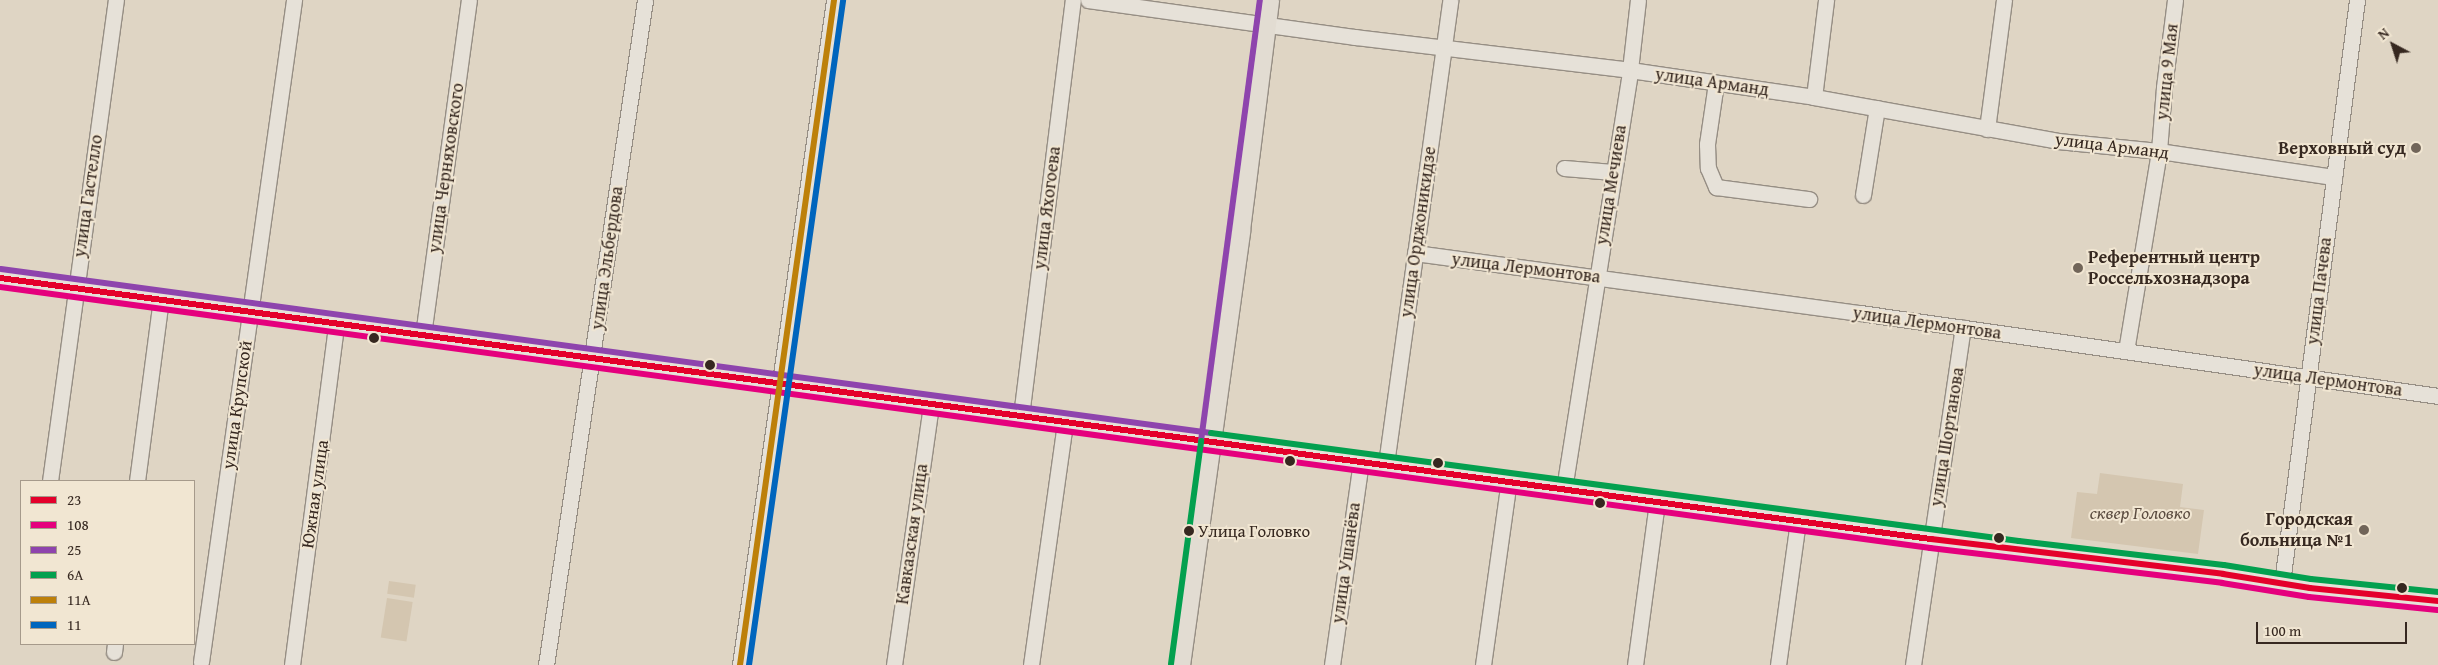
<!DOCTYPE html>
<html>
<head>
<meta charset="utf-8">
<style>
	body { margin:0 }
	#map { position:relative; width:2438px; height:665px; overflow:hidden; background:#dfd5c4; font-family:"Gentium Book Plus",serif }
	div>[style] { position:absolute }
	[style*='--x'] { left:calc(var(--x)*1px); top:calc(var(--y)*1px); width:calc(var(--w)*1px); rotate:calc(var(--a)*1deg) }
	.green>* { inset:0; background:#d4c6b0; transform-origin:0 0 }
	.roads { filter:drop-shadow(1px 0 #968e84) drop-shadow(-1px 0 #968e84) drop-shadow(0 1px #968e84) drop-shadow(0 -1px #968e84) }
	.minor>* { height:15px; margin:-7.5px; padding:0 7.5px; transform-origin:7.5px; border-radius:7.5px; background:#e6e1d8 }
	.major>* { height:19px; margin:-9.5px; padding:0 9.5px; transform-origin:9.5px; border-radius:9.5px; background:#e2dcd2 }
	.bus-1>* { height:6px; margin:-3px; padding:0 3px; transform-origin:3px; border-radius:3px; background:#e4002b }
	.bus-2>* { height:6px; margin:-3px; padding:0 3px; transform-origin:3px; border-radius:3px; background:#e5007d }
	.bus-3>* { height:6px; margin:-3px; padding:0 3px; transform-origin:3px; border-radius:3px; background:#8e44ad }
	.bus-4>* { height:6px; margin:-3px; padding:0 3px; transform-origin:3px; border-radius:3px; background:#03a04f }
	.bus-5>* { height:6px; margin:-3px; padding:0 3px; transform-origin:3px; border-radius:3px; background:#bd800a }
	.bus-6>* { height:6px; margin:-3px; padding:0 3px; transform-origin:3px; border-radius:3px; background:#0065bd }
	.dots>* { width:14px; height:14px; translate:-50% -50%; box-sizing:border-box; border:2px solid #f1e6d2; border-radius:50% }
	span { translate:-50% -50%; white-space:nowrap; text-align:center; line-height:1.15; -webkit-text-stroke:4px #f1e6d2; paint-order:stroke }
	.bus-label { font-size:17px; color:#362820 }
	.left { translate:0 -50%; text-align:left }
	.street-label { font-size:18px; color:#362820 }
	.poi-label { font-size:18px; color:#362820; font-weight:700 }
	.right { translate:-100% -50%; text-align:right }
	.park-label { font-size:18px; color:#5b4c40; font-style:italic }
	.legend { position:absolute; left:20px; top:480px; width:175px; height:165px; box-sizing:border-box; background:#f1e6d2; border:1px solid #a69a8b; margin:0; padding:6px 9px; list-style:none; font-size:15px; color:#362820 }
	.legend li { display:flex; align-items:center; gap:10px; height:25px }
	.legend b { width:25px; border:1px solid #a69a8b }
	.north { position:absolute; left:2368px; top:20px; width:50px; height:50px; -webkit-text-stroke:4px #f1e6d2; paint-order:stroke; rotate:320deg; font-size:14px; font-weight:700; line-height:20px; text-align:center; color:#362820 }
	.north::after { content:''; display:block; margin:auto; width:18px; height:22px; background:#362820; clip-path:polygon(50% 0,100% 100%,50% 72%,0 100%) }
	.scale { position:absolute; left:2256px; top:622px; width:151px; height:22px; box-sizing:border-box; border:2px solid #362820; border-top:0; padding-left:6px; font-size:15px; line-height:18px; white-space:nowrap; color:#362820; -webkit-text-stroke:4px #f1e6d2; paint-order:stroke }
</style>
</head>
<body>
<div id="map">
	<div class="green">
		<i style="clip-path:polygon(2100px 473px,2183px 484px,2180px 507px,2204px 510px,2198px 554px,2071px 538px,2077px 492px,2097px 494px)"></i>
		<i style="left:389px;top:581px;width:27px;height:13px;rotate:8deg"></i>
		<i style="left:387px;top:598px;width:26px;height:40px;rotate:9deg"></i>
	</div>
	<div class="roads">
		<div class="minor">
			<i style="--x:1088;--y:0;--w:270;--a:7.9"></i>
			<i style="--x:1355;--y:37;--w:277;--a:6.8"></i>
			<i style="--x:1630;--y:70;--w:186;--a:8.3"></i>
			<i style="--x:1814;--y:97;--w:248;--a:10.2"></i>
			<i style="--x:2058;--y:141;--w:101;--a:5.7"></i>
			<i style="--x:2159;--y:151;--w:177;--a:8.5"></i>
			<i style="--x:1716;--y:83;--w:62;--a:98.4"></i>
			<i style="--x:1707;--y:144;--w:24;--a:88"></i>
			<i style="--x:1708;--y:168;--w:21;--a:67"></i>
			<i style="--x:1716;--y:187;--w:94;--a:7.4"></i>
			<i style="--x:1814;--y:97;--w:98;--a:-82.9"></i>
			<i style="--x:1987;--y:129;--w:130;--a:-82.5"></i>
			<i style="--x:1564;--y:168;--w:49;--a:4.7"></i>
			<i style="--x:1863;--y:195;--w:88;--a:-80.9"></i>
			<i style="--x:1415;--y:253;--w:449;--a:7.7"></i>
			<i style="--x:1860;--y:313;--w:584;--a:8.17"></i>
			<i style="--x:0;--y:278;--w:1949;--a:7.7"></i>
			<i style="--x:1931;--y:539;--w:294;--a:6.8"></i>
			<i style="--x:2223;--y:574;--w:88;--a:9.1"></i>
			<i style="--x:2310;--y:588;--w:129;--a:5.8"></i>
			<i style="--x:423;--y:335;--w:338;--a:-82.2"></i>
			<i style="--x:2126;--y:351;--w:203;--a:-80.6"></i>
			<i style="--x:2159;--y:151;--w:64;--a:-85.5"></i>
			<i style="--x:2164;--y:87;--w:88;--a:-82.8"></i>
			<i style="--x:1021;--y:416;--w:419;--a:-82.9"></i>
			<i style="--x:1386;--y:464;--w:468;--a:-82.1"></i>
			<i style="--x:50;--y:481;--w:486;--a:-82.2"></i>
			<i style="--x:137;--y:481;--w:184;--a:-82.5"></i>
			<i style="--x:1564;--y:489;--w:424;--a:-81"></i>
			<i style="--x:1630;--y:70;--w:70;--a:-83.5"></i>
			<i style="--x:2282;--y:583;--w:588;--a:-82.67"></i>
			<i style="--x:114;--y:652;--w:8;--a:-83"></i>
			<i style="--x:201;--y:662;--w:669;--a:-82"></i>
			<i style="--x:292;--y:665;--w:344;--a:-82.6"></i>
			<i style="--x:546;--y:665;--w:672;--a:-81.53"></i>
			<i style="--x:740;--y:665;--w:672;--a:-81.95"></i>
			<i style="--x:894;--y:665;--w:264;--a:-81.9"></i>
			<i style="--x:1031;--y:665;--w:245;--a:-82"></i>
			<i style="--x:1332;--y:665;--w:206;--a:-81.9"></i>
			<i style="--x:1483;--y:665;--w:186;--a:-82"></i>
			<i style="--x:1635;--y:665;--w:164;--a:-82.3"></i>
			<i style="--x:1778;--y:665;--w:145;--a:-82.1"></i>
			<i style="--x:1913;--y:665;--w:341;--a:-81.6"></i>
		</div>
		<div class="major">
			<i style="--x:1180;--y:665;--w:439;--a:-82.1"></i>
			<i style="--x:1240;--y:230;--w:232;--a:-82.8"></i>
		</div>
	</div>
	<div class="bus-1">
		<i style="--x:0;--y:278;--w:1949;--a:7.7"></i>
		<i style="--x:1931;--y:539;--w:294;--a:6.8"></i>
		<i style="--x:2223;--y:574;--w:88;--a:9.1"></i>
		<i style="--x:2310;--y:588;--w:129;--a:5.8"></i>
	</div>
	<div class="bus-2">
		<i style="--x:0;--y:287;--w:1948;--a:7.7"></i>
		<i style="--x:1930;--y:548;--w:294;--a:6.8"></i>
		<i style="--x:2222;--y:583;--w:88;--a:9.1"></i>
		<i style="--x:2309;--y:597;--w:129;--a:5.8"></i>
	</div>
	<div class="bus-3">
		<i style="--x:1;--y:269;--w:1221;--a:7.72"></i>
		<i style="--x:1201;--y:441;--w:445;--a:-82.4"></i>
	</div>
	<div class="bus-4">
		<i style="--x:1211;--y:433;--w:815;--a:7.61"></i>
		<i style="--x:2019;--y:541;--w:206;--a:6.7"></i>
		<i style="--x:2224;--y:565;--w:88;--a:9.1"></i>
		<i style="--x:2311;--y:579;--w:128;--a:5.8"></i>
		<i style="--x:1171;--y:664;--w:225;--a:-82.3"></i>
	</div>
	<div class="bus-5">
		<i style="--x:740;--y:665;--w:672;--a:-81.95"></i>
	</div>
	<div class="bus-6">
		<i style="--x:749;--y:665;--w:671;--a:-81.94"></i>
	</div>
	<div class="dots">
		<i style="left:2416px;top:148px;background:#716559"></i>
		<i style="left:2078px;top:268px;background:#716559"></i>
		<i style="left:374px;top:338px;background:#362820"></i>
		<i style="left:710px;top:365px;background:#362820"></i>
		<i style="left:1290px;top:461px;background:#362820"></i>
		<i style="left:1438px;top:463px;background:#362820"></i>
		<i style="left:1600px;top:503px;background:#362820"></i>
		<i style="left:2364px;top:530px;background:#716559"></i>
		<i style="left:1189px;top:531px;background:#362820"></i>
		<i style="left:1999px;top:538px;background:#362820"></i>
		<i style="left:2402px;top:588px;background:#362820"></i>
	</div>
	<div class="bus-label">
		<span class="left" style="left:1198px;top:531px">Улица Головко</span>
	</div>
	<div class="street-label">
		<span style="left:2167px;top:72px;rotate:-84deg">улица 9 Мая</span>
		<span style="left:1712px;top:82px;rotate:8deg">улица Арманд</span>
		<span style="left:2112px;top:146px;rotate:7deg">улица Арманд</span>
		<span style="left:446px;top:168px;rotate:-82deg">улица Черняховского</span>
		<span style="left:1611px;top:185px;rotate:-81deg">улица Мечиева</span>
		<span style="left:88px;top:196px;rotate:-82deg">улица Гастелло</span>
		<span style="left:1047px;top:208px;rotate:-83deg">улица Яхогоева</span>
		<span style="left:1418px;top:232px;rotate:-82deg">улица Орджоникидзе</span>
		<span style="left:607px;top:258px;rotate:-82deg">улица Эльбердова</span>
		<span style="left:1526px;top:268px;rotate:7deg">улица Лермонтова</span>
		<span style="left:2319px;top:291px;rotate:-83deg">улица Пачева</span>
		<span style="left:1927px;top:323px;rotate:8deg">улица Лермонтова</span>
		<span style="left:2328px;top:380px;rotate:8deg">улица Лермонтова</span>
		<span style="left:237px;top:405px;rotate:-82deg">улица Крупской</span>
		<span style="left:1947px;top:437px;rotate:-81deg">улица Шортанова</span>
		<span style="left:315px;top:494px;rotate:-82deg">Южная улица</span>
		<span style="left:912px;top:534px;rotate:-82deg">Кавказская улица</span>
		<span style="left:1346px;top:563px;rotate:-82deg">улица Ушанёва</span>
	</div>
	<div class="poi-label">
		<span class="right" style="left:2406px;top:148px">Верховный суд</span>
		<span class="left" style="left:2088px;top:268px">Референтный центр<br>Россельхознадзора</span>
		<span class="right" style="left:2353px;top:530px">Городская<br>больница №1</span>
	</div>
	<div class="park-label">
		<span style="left:2140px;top:513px">сквер Головко</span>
	</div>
	<ul class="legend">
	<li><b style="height:6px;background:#e4002b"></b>23</li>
	<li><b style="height:6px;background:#e5007d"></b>108</li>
	<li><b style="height:6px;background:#8e44ad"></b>25</li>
	<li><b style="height:6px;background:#03a04f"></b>6А</li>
	<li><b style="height:6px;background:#bd800a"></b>11А</li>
	<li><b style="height:6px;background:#0065bd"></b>11</li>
	</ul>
	<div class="north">N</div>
	<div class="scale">100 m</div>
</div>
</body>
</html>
